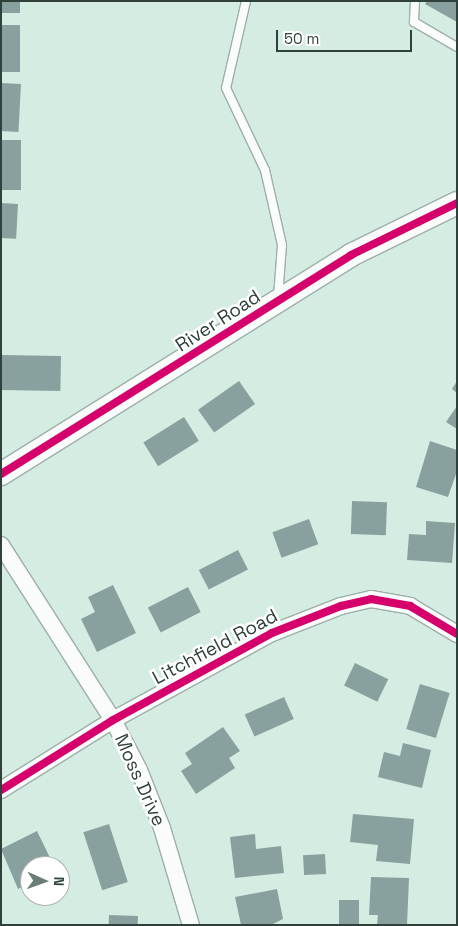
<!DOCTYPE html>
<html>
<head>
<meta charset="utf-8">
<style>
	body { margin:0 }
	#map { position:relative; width:458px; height:926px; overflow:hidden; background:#d5ece3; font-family:"Space Grotesk",sans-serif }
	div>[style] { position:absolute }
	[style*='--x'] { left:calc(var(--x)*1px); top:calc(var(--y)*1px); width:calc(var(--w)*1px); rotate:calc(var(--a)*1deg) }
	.building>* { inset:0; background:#88a19e; transform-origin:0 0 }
	.roads { filter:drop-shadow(1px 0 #9dafa8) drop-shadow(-1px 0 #9dafa8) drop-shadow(0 1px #9dafa8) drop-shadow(0 -1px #9dafa8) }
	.service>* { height:8px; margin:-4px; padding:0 4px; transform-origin:4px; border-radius:4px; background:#f9fcfb }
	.minor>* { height:16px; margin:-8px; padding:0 8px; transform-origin:8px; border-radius:8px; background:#f9fcfb }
	.secondary>* { height:22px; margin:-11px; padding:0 11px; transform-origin:11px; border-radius:11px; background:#f9fcfb }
	.cycleway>* { height:8px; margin:-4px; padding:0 4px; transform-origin:4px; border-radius:4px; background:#d6006c }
	span { translate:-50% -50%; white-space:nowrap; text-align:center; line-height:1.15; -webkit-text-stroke:5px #fff; paint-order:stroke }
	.street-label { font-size:19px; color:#30413b }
	.frame { position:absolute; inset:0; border:2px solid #30413b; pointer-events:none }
	.north { position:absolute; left:20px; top:856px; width:50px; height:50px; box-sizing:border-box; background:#fff; border:1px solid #acb3b1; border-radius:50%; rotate:92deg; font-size:14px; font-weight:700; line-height:20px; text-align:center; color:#30413b }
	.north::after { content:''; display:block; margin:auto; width:18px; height:22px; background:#6a7d76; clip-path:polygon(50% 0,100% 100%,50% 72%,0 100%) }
	.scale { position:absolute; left:276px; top:30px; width:136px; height:22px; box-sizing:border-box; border:2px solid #30413b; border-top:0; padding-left:6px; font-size:15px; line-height:18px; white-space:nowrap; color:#30413b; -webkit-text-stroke:4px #fff; paint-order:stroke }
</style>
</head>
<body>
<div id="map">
	<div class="building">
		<i style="left:1px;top:1px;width:19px;height:12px"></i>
		<i style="clip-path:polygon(427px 1px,457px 1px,457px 22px,425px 4px)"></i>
		<i style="left:1px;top:25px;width:19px;height:47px"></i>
		<i style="left:1px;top:83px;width:20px;height:48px;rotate:3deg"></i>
		<i style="left:1px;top:140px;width:20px;height:50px"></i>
		<i style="left:1px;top:203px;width:17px;height:35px;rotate:3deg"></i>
		<i style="left:1px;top:355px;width:60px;height:35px;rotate:1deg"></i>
		<i style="left:239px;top:381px;width:28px;height:50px;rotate:55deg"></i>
		<i style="clip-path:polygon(457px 381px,457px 393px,452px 389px)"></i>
		<i style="clip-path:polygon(457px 406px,457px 429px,446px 422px)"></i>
		<i style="left:184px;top:417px;width:28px;height:48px;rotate:58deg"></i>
		<i style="clip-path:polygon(430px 441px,457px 450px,457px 471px,448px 497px,416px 487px)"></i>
		<i style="left:352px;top:501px;width:35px;height:33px;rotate:2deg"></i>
		<i style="left:309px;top:519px;width:27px;height:39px;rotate:70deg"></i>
		<i style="clip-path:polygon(426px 521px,455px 523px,452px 563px,407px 560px,409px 534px,426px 535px)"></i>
		<i style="left:238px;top:550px;width:22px;height:44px;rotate:63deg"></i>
		<i style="clip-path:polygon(113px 585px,136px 633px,97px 652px,81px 619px,95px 612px,88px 597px)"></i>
		<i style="left:188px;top:587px;width:28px;height:45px;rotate:63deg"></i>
		<i style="left:355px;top:663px;width:37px;height:25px;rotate:26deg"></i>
		<i style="left:420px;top:684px;width:31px;height:47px;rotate:17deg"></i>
		<i style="left:284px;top:697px;width:24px;height:43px;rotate:66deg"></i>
		<i style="clip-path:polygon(223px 727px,240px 751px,229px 758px,235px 768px,196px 794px,181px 771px,192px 764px,185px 753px)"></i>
		<i style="clip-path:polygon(403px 743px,431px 750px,422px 788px,378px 777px,384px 752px,400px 756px)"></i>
		<i style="clip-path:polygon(353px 814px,414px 819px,410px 864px,376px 861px,378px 845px,350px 842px)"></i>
		<i style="left:109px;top:824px;width:61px;height:27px;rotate:72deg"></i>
		<i style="clip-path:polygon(37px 831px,54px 866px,30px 866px,30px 883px,18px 889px,1px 849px)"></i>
		<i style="clip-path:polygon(255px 834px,256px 849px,281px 846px,284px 873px,235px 878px,230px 837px)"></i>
		<i style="left:325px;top:854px;width:20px;height:22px;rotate:87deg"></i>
		<i style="clip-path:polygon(371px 877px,409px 878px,407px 925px,377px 925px,378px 915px,369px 915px)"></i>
		<i style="clip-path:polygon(277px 889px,283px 919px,271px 925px,241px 925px,235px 897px)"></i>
		<i style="left:339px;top:900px;width:20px;height:24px"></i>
		<i style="left:109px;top:915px;width:29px;height:10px;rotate:2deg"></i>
	</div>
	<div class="roads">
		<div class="service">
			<i style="--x:246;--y:1;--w:89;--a:102.9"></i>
			<i style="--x:226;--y:88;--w:91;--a:64.6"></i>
			<i style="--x:265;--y:170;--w:77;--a:77.2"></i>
			<i style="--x:282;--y:245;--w:52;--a:94.4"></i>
			<i style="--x:415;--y:1;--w:21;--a:93"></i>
			<i style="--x:414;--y:22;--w:50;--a:30.2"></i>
		</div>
		<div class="minor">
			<i style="--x:1;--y:545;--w:208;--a:57.4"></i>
			<i style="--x:113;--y:720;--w:56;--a:62.5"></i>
			<i style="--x:139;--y:770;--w:62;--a:68.4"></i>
			<i style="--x:162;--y:828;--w:101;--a:73.4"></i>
			<i style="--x:1;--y:790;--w:132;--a:-32"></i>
			<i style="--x:113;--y:720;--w:181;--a:-28.7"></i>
			<i style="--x:272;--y:633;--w:74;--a:-21.4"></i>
			<i style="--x:341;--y:606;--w:31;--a:-13"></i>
			<i style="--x:371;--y:599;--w:40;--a:10"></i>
			<i style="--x:410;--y:606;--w:55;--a:30.8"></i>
		</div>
		<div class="secondary">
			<i style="--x:1;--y:474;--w:413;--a:-32"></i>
			<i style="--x:351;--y:255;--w:118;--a:-26.1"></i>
		</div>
	</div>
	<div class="cycleway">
		<i style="--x:1;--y:474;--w:413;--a:-32"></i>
		<i style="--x:351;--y:255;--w:118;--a:-26.1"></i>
		<i style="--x:1;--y:790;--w:132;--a:-32"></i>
		<i style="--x:113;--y:720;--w:181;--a:-28.7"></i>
		<i style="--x:272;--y:633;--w:74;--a:-21.4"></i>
		<i style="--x:341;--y:606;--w:31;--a:-13"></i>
		<i style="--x:371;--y:599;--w:40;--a:10"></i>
		<i style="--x:410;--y:606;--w:55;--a:30.8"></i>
	</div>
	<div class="street-label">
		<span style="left:218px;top:321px;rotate:-33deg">River Road</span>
		<span style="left:215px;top:647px;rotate:-28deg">Litchfield Road</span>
		<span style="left:140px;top:780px;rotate:66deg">Moss Drive</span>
	</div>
	<div class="frame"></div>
	<div class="north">N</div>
	<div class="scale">50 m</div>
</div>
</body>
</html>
